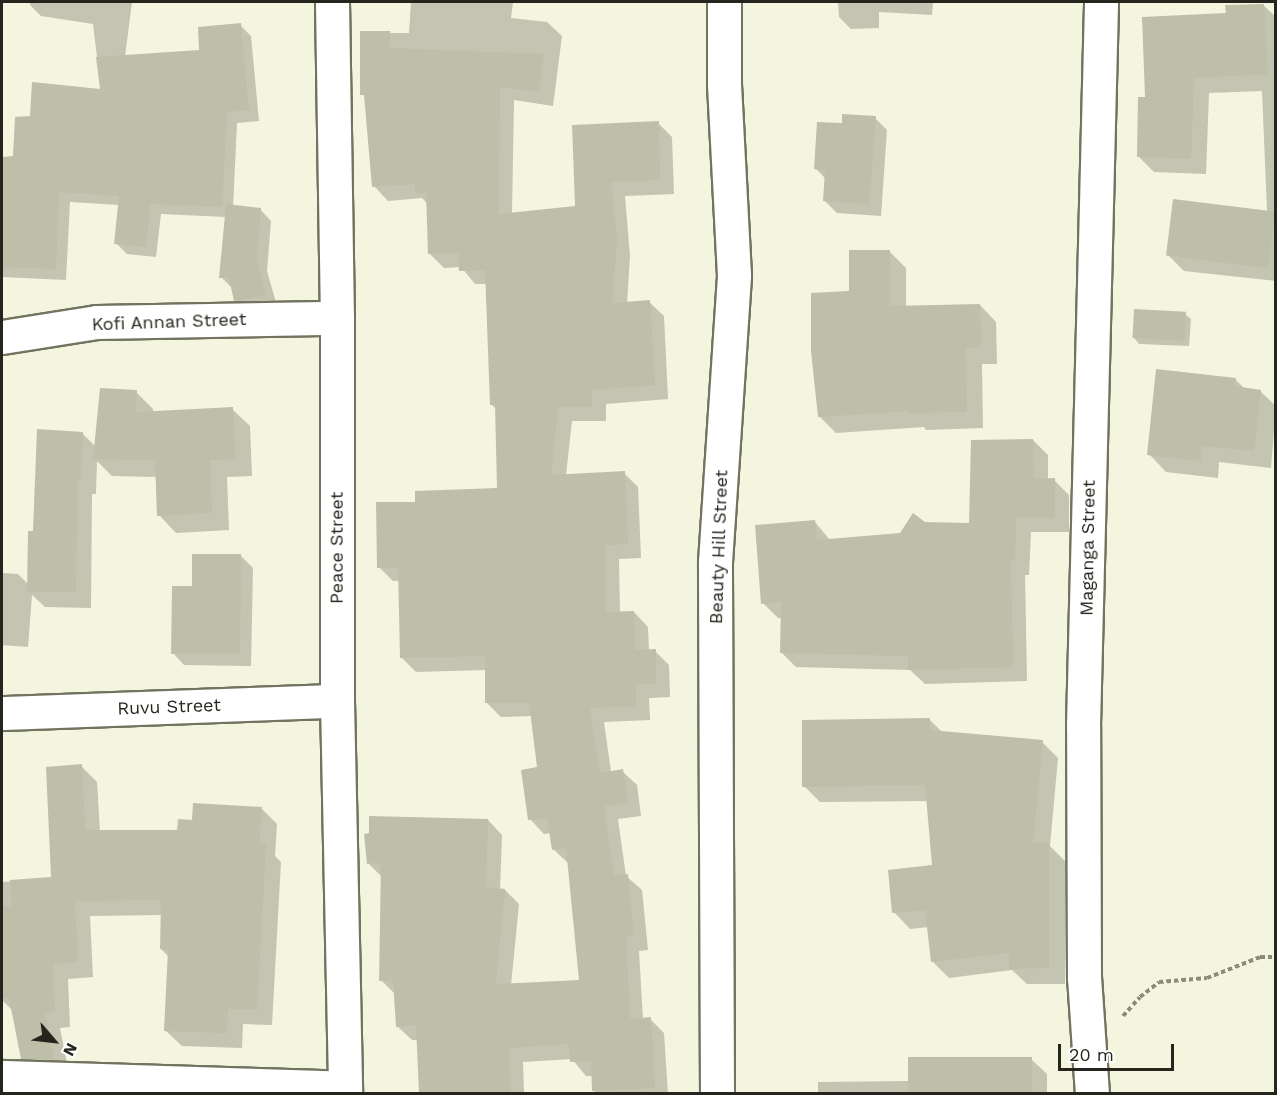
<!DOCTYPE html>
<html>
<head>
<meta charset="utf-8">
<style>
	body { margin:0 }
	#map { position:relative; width:1277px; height:1095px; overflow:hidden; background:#f4f5de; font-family:"Work Sans",sans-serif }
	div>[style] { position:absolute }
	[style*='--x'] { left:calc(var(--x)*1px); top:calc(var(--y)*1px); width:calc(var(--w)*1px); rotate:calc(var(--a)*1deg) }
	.shadow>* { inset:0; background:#0003 }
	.building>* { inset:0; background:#bebfa9; transform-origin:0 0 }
	.path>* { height:4px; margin-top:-2px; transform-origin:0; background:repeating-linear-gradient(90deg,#8b8b7c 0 4.5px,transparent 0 7.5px) }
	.roads { filter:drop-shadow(2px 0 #737460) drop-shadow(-2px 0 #737460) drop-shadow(0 2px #737460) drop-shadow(0 -2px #737460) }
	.minor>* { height:33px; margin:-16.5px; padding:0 16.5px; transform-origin:16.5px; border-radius:16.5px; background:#fff }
	.tertiary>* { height:33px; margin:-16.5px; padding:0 16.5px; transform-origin:16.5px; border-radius:16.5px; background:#fff }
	span { translate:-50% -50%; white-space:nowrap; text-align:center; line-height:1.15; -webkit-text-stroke:6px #fff; paint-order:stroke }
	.street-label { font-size:18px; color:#25251d }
	.frame { position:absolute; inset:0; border:3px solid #25251d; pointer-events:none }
	.north { position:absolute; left:24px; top:1011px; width:60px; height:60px; -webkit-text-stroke:4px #fff; paint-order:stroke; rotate:118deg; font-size:16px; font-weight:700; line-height:24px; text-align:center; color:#25251d }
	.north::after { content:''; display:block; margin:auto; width:21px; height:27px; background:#25251d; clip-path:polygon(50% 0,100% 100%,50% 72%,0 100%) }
	.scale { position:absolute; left:1058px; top:1044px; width:116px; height:27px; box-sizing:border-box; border:3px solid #25251d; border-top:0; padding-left:8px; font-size:18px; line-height:21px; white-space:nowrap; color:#25251d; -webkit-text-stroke:4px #fff; paint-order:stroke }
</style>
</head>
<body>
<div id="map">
	<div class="shadow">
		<i style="clip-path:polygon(30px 2px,132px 2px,125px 57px,201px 51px,240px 25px,251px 36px,259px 121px,237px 123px,233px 207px,260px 209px,271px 221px,267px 271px,277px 306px,246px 311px,235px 300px,232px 288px,221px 277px,226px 217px,161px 214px,156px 257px,127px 254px,116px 243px,119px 205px,70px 202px,66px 280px,2px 277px,2px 158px,15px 158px,32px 117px,101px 90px,93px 24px,41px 16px,30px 5px)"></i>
		<i style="clip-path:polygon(411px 2px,513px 2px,511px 18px,547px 22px,562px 36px,553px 106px,514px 100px,512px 214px,576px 208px,658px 123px,672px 137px,674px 194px,625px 196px,630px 256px,627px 303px,649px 302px,664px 316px,668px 399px,606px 404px,606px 421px,572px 421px,566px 475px,624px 473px,638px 487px,641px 558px,619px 559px,620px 613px,634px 612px,648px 627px,649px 651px,655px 651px,669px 665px,670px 697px,649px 698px,650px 720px,604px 722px,611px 772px,622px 771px,637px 785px,641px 816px,618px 819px,626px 876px,642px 890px,648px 950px,639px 951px,643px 1019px,650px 1019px,664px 1033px,668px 1094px,597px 1094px,594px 1091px,593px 1076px,586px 1076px,572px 1059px,523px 1062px,524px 1094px,420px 1094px,418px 1040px,412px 1040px,397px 1026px,396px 995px,381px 980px,382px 877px,369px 864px,488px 820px,502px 835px,500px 890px,505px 890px,519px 904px,511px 985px,581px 981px,568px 863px,553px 849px,551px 833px,544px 834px,530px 819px,539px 768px,532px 716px,501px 717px,487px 703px,486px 670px,416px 672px,401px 657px,400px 581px,393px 581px,379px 567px,417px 503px,498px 489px,497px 410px,492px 405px,487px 284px,475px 284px,461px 267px,444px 268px,430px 254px,428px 204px,422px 198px,388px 201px,374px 186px,366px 98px,362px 94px,362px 33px,409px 33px)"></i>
		<i style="clip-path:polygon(838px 2px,933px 2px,932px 15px,879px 12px,879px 28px,851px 29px,839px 17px)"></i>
		<i style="clip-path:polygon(1263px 5px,1276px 17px,1276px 281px,1184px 271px,1168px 255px,1267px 211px,1262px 91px,1209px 93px,1206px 174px,1154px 172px,1138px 156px,1147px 99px,1227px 14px)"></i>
		<i style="clip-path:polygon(875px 118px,887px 130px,881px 216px,837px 213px,825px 201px,826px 179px,816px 169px,843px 125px)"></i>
		<i style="clip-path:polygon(889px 251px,906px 268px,906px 307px,980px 305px,996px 322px,997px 364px,982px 364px,983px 428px,926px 430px,924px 427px,836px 433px,819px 416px,851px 293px)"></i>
		<i style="clip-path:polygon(1185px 314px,1191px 319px,1189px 346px,1139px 344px,1134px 338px)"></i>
		<i style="clip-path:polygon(1235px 379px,1245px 389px,1260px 391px,1276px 406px,1271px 468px,1219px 462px,1218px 478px,1166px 472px,1149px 454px)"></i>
		<i style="clip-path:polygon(136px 392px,153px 409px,153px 412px,232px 409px,250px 426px,252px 476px,227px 477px,229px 530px,176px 533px,159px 515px,157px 477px,112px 476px,97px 461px,96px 494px,92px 494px,91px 608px,45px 607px,32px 595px,28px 647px,2px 645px,2px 573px,18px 574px,29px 585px,34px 532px,82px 433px,96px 447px)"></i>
		<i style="clip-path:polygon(1033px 440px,1048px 455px,1048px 480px,1054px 480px,1069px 495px,1069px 532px,1031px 532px,1029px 575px,1025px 575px,1027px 681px,925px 684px,910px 670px,796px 667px,781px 652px,782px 618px,778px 618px,763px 603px,815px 522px,830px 540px,900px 534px,924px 524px,970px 525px)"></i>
		<i style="clip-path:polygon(241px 556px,253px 568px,251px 666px,184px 665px,173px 653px,194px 588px)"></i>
		<i style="clip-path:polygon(929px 719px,943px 733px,1042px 742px,1058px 758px,1050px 846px,1065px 861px,1065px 984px,1027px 984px,1012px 970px,949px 978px,932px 961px,929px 927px,910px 929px,894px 912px,934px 866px,928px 801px,820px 802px,804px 786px)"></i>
		<i style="clip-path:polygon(81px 766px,97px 782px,100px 832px,178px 831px,193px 822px,261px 808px,277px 824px,275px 856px,281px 862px,272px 1025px,243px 1024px,242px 1048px,182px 1046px,166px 1031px,169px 957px,161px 949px,162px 915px,90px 916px,93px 977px,68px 979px,70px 1027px,60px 1028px,69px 1074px,38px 1074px,22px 1058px,13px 1011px,2px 1000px,2px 882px,53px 879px)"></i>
		<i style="clip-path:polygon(1031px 1059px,1047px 1074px,1047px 1094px,818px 1094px,818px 1082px,910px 1081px)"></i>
	</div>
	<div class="building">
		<i style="clip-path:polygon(1264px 4px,1268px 74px,1194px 78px,1191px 159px,1137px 157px,1138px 97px,1145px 97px,1142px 17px,1226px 13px,1225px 5px)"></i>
		<i style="clip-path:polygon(241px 23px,249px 110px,227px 112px,222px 207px,150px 204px,146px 247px,114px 244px,119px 196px,59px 192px,56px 269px,2px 267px,2px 157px,13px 156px,15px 117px,30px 116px,32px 82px,100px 89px,96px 57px,199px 50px,198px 27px)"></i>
		<i style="clip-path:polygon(360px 31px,390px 31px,390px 48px,544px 54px,539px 92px,500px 87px,499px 214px,575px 206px,572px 125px,659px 121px,660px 180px,611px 182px,617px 240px,612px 303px,650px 300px,655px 385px,592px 390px,592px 407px,558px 407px,551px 475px,625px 471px,628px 544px,605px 545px,606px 612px,634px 611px,635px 650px,656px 649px,656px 684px,636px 684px,636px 706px,590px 708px,600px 773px,623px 769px,628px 802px,604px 806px,614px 876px,628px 874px,634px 936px,626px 937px,630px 1019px,651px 1017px,655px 1088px,592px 1091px,591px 1061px,570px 1062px,569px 1044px,509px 1048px,511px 1094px,419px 1094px,416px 1025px,396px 1027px,393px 980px,379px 981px,381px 863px,367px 864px,364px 834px,369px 833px,369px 816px,488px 819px,486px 887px,505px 889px,496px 984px,579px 980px,566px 848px,552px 850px,547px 818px,528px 820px,521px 770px,537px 767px,529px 703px,485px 703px,485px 656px,400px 658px,398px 567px,377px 568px,376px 502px,415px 502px,415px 491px,497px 488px,495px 405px,490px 405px,485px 270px,459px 271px,458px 253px,428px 254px,426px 193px,415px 193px,415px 184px,372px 187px,364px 95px,360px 95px)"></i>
		<i style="clip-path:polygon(842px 114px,876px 116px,869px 204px,823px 201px,825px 170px,814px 169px,817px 122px,842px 123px)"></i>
		<i style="left:1173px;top:199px;width:103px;height:57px;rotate:7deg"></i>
		<i style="clip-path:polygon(226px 204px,261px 208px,257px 259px,266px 295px,234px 301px,229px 278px,219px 278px)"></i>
		<i style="clip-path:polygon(849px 250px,890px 250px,890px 306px,980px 304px,981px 347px,966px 348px,967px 412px,908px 413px,908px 411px,818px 417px,811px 351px,811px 293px,849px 291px)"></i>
		<i style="left:1134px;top:309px;width:52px;height:29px;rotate:3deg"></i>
		<i style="clip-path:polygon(1156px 369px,1236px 378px,1234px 386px,1261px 390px,1254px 451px,1202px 446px,1201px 461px,1147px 455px)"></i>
		<i style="clip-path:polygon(100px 388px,137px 390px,136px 412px,233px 407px,235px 459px,210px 460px,212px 513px,157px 516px,155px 460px,93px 459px)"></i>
		<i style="clip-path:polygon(37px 429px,83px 432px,81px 479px,77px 479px,76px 592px,27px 592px,28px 531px,33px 531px)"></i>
		<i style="clip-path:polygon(1033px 439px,1034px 479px,1055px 478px,1055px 518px,1016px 518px,1015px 560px,1011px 560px,1013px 667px,908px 670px,908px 656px,780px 653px,781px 602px,761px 604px,755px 525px,815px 520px,817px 540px,900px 533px,913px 513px,925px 522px,969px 523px,971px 440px)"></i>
		<i style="clip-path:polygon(192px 554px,241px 554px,240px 654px,171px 654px,172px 586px,192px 586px)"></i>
		<i style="clip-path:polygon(930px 718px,930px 730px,1043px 740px,1033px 843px,1049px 843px,1049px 968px,1009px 969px,1009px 953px,931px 962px,925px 910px,892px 913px,888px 870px,932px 865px,925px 785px,802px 787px,802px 720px)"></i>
		<i style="clip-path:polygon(82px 764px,85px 830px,177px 830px,178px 819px,192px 820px,193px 803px,262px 807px,259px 845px,266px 845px,257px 1010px,228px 1009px,227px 1033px,164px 1031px,168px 950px,160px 949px,161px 900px,75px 901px,78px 962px,53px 964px,55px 1012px,45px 1013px,54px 1059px,21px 1059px,9px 998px,2px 998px,2px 906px,12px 906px,10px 880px,51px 877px,46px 767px)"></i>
		<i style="left:1032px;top:1057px;width:37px;height:124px;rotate:90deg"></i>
	</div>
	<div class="path">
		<i style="--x:1123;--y:1016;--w:25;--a:-48"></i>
		<i style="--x:1140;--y:997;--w:24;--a:-38"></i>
		<i style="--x:1159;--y:982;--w:48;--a:-4.8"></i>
		<i style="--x:1207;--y:978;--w:57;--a:-21.6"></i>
		<i style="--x:1260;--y:957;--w:16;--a:0"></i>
	</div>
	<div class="roads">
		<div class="minor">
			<i style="--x:2;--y:337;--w:96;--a:-9"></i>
			<i style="--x:97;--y:322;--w:240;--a:-1"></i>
			<i style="--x:2;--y:713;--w:335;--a:-2.1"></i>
			<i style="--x:2;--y:1077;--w:343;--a:1.8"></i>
			<i style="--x:717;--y:1094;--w:532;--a:-90.22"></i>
			<i style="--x:715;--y:562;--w:288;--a:-86.2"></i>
			<i style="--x:734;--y:275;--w:191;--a:-93"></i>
			<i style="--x:724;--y:84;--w:82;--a:-90"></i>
			<i style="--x:1092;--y:1094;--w:116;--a:-93.9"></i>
			<i style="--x:1084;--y:978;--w:253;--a:-90.2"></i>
			<i style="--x:1083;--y:725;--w:723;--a:-88.57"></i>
		</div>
		<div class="tertiary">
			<i style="--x:332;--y:2;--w:316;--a:89.1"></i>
			<i style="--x:337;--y:318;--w:383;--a:90"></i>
			<i style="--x:337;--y:701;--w:393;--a:88.8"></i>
		</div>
	</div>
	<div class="street-label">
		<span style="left:169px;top:322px;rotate:-2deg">Kofi Annan Street</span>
		<span style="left:719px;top:547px;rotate:-88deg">Beauty Hill Street</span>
		<span style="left:337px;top:548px;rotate:-90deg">Peace Street</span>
		<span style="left:1088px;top:548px;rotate:-89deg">Maganga Street</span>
		<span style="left:169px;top:707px;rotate:-2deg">Ruvu Street</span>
	</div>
	<div class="frame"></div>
	<div class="north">N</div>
	<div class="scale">20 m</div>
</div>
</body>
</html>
